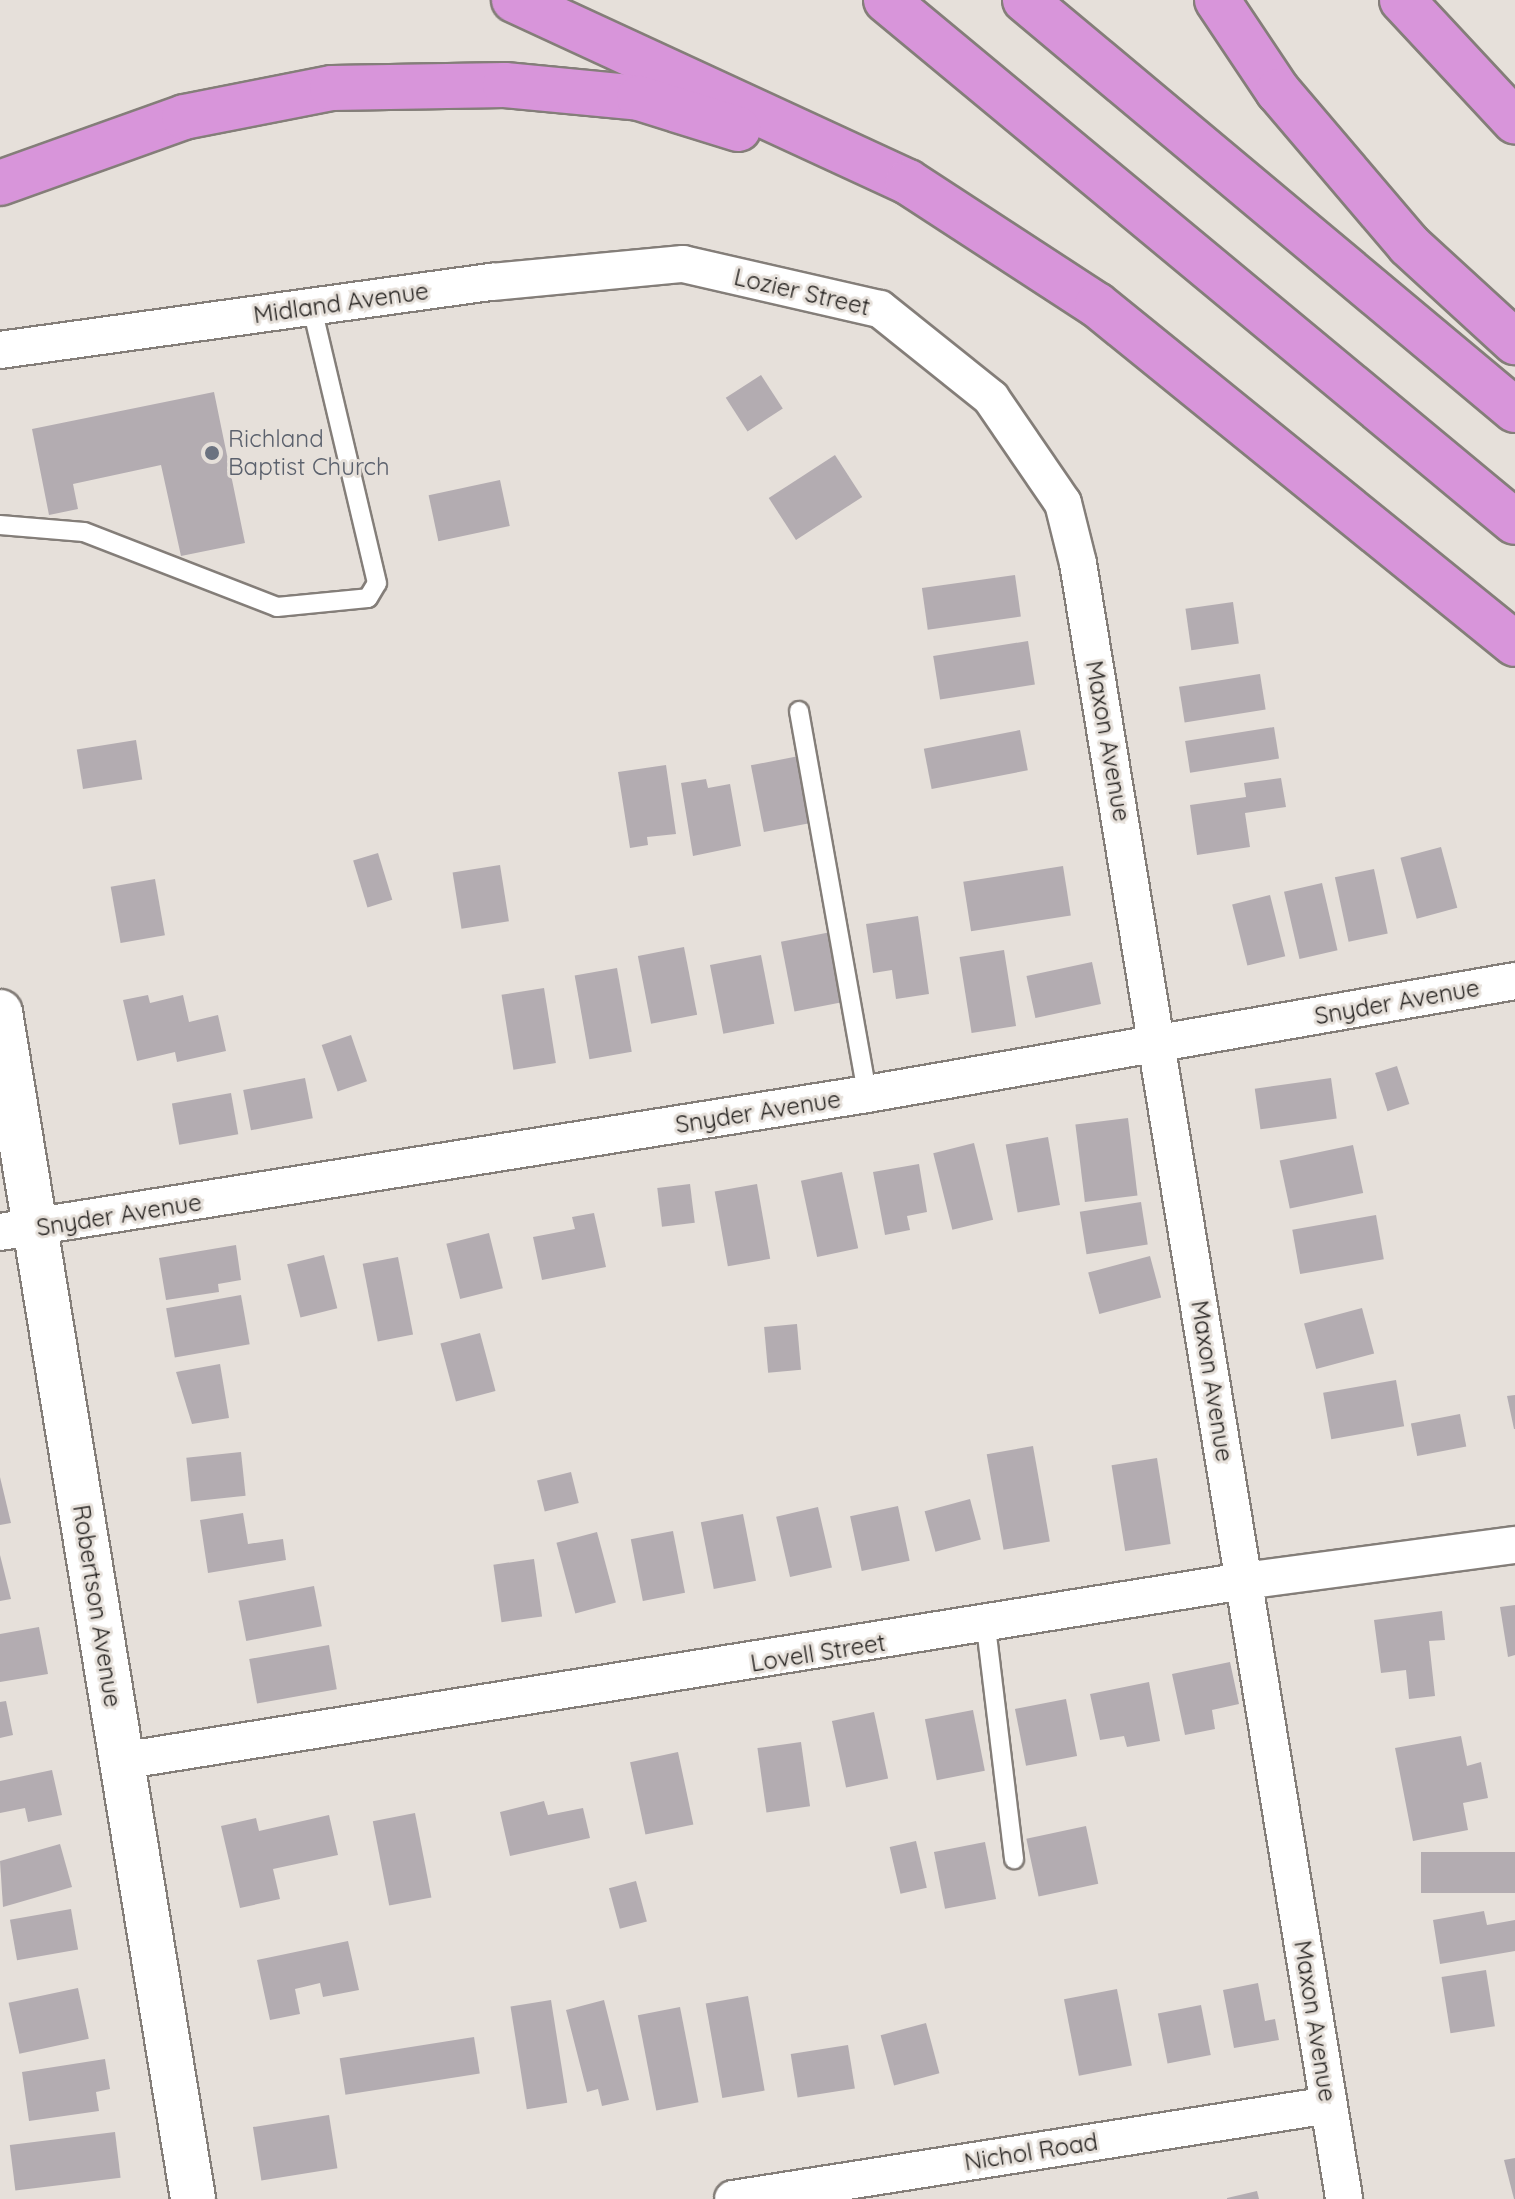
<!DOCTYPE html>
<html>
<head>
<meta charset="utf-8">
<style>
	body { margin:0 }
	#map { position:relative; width:1515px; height:2199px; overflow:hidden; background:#e6e0da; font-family:Quicksand,sans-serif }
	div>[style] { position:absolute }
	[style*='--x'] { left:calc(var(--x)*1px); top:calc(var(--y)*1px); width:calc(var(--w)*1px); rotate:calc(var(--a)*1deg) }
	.building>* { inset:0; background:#b3acb1; transform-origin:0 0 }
	.roads { filter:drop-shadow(2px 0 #847e79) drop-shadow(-2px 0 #847e79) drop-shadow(0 2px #847e79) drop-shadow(0 -2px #847e79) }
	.service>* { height:18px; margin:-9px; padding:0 9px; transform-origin:9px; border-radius:9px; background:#fff }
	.minor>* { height:36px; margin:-18px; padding:0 18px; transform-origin:18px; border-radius:18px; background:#fff }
	.tertiary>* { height:44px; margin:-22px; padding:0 22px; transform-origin:22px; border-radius:22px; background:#fff }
	.motorway>* { height:44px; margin:-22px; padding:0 22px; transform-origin:22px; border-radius:22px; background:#d895da }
	.dots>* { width:22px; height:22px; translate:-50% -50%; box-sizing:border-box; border:4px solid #e6e0da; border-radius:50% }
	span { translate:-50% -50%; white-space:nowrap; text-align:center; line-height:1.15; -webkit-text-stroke:6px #e6e0da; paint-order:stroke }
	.street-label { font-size:24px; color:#272422 }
	.worship-label { font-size:24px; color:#5b616d }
	.left { translate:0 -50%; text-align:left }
</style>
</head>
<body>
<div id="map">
	<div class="building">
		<i style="left:761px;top:375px;width:40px;height:42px;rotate:57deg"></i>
		<i style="clip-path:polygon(214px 392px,245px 543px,181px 556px,161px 465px,73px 484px,78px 509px,49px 515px,32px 429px)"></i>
		<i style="left:835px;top:455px;width:50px;height:79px;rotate:57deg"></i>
		<i style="left:500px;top:480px;width:47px;height:73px;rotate:78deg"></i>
		<i style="left:1015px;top:575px;width:42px;height:94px;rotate:82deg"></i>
		<i style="left:1233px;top:602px;width:42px;height:48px;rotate:82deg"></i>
		<i style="left:1028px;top:641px;width:44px;height:96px;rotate:81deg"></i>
		<i style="left:1260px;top:674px;width:36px;height:82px;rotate:81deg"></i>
		<i style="left:1274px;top:727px;width:32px;height:90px;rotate:81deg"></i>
		<i style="left:1020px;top:730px;width:41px;height:98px;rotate:79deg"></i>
		<i style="left:136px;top:740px;width:40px;height:60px;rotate:81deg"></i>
		<i style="left:799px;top:756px;width:68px;height:49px;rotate:79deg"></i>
		<i style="clip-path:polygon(666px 765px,676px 834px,647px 837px,648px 845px,630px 848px,618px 772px)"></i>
		<i style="clip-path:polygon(1281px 778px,1286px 807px,1245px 813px,1250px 847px,1197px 855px,1190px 805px,1246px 797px,1244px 783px)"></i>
		<i style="clip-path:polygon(706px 779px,708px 788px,730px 784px,741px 846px,693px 856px,681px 783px)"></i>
		<i style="left:1441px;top:847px;width:63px;height:42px;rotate:75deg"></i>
		<i style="left:378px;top:853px;width:49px;height:26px;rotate:73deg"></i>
		<i style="left:500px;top:865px;width:57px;height:48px;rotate:81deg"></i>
		<i style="left:1063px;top:866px;width:50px;height:101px;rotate:81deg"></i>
		<i style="left:1374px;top:869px;width:66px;height:40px;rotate:78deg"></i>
		<i style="left:155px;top:879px;width:57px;height:45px;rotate:80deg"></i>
		<i style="left:1322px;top:883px;width:69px;height:39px;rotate:77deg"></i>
		<i style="left:1270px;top:895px;width:63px;height:39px;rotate:76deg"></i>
		<i style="clip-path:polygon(918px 916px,929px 994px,896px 999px,892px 970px,873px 973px,866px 924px)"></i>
		<i style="left:831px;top:932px;width:71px;height:51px;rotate:79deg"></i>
		<i style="left:684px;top:947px;width:69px;height:47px;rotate:79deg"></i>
		<i style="left:1004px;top:950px;width:77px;height:45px;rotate:81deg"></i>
		<i style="left:761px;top:955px;width:70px;height:52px;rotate:79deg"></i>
		<i style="left:1092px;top:962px;width:43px;height:67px;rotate:78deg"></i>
		<i style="left:617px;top:968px;width:85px;height:43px;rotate:80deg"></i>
		<i style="left:544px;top:988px;width:76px;height:43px;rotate:81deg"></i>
		<i style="clip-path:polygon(148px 995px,150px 1003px,183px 995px,189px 1022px,218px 1015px,226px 1051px,177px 1062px,175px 1052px,137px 1061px,123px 1000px)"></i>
		<i style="left:351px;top:1035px;width:49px;height:31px;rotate:71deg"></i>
		<i style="left:1397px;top:1066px;width:40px;height:23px;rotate:72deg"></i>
		<i style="left:305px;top:1078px;width:41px;height:63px;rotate:79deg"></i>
		<i style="left:1331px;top:1078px;width:41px;height:77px;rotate:82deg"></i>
		<i style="left:231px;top:1093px;width:42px;height:60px;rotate:80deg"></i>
		<i style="left:1128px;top:1118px;width:78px;height:53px;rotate:83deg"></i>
		<i style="left:1048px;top:1137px;width:69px;height:43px;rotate:80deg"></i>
		<i style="left:974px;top:1143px;width:79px;height:42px;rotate:76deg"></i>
		<i style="left:1353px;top:1145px;width:49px;height:75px;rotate:78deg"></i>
		<i style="clip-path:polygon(919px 1164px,927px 1212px,907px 1216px,910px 1230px,885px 1235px,873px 1172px)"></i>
		<i style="left:842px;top:1172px;width:78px;height:42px;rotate:78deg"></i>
		<i style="left:690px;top:1184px;width:39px;height:33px;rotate:83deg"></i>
		<i style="left:757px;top:1184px;width:76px;height:43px;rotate:80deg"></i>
		<i style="left:1141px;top:1202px;width:43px;height:62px;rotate:81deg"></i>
		<i style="clip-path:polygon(594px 1213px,606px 1267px,542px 1280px,533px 1237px,575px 1229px,572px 1217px)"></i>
		<i style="left:1376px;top:1215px;width:45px;height:85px;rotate:80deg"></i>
		<i style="left:489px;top:1233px;width:57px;height:44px;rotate:76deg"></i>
		<i style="clip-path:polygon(236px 1245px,241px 1280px,218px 1284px,219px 1292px,166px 1300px,159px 1258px)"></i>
		<i style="left:324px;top:1255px;width:55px;height:38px;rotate:76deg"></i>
		<i style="left:1150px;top:1256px;width:43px;height:64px;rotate:75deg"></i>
		<i style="left:398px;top:1257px;width:79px;height:36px;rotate:79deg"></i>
		<i style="left:241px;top:1295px;width:50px;height:76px;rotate:80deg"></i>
		<i style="left:1362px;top:1308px;width:47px;height:60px;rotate:75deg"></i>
		<i style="left:797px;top:1324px;width:46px;height:33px;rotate:85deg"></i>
		<i style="left:480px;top:1333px;width:60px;height:41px;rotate:75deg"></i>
		<i style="clip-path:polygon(220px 1364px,229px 1418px,192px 1424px,176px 1372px)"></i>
		<i style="left:1396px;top:1380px;width:47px;height:74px;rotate:80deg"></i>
		<i style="clip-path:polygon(1515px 1395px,1515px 1429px,1514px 1429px,1507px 1396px)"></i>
		<i style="left:1460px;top:1414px;width:33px;height:50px;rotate:79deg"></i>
		<i style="left:1033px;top:1446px;width:97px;height:47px;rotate:80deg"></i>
		<i style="left:241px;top:1452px;width:44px;height:55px;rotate:84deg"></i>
		<i style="left:1157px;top:1458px;width:87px;height:46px;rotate:81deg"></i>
		<i style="left:571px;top:1472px;width:32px;height:35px;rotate:76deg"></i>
		<i style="clip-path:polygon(0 1477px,11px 1523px,0 1525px)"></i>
		<i style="left:970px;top:1499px;width:42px;height:47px;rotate:75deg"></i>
		<i style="left:898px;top:1506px;width:56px;height:49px;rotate:78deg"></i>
		<i style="left:818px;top:1507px;width:62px;height:43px;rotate:77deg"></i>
		<i style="clip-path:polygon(243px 1513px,248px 1544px,283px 1539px,286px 1560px,208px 1573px,200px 1520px)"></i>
		<i style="left:743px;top:1514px;width:68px;height:43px;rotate:79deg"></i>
		<i style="left:673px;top:1531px;width:63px;height:43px;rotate:79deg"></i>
		<i style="left:597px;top:1532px;width:73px;height:42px;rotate:75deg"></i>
		<i style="clip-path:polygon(0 1555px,11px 1599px,0 1601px)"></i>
		<i style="left:534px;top:1559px;width:58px;height:41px;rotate:82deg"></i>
		<i style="left:314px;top:1586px;width:41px;height:77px;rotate:79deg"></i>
		<i style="clip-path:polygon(1515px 1605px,1515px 1655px,1508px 1657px,1500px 1607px)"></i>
		<i style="clip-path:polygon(1442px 1611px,1445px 1640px,1429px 1641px,1435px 1696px,1409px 1699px,1406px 1670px,1381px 1673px,1374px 1620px)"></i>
		<i style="clip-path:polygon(39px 1627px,48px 1674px,0 1682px,0 1634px)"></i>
		<i style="left:329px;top:1645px;width:45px;height:81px;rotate:80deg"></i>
		<i style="clip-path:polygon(1230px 1662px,1239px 1704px,1212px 1710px,1215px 1729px,1185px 1735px,1172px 1674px)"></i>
		<i style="clip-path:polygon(1149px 1682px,1160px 1741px,1127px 1747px,1124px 1736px,1100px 1740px,1090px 1694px)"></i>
		<i style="left:1066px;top:1699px;width:58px;height:52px;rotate:79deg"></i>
		<i style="clip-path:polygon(6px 1701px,13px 1735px,0 1738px,0 1702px)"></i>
		<i style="left:973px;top:1710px;width:62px;height:49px;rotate:79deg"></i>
		<i style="left:874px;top:1712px;width:68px;height:43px;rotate:78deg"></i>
		<i style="clip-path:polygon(1461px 1736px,1467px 1766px,1481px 1762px,1488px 1798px,1463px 1803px,1468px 1830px,1413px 1841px,1395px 1748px)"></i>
		<i style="left:801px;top:1742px;width:65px;height:44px;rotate:82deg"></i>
		<i style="left:678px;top:1752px;width:74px;height:49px;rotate:78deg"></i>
		<i style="clip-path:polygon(52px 1770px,62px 1815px,28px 1822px,25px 1808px,0 1813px,0 1781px)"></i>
		<i style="clip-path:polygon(544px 1801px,548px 1815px,583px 1808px,590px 1838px,510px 1856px,500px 1812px)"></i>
		<i style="left:415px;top:1813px;width:86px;height:43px;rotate:79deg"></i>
		<i style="clip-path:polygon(329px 1815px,338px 1855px,273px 1869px,280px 1899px,240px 1908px,221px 1826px,256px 1818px,259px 1831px)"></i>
		<i style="left:1086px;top:1826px;width:59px;height:61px;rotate:78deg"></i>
		<i style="left:916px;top:1841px;width:48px;height:27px;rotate:77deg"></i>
		<i style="left:985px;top:1842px;width:58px;height:52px;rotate:79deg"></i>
		<i style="clip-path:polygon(60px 1844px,72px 1887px,3px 1907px,0 1861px)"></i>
		<i style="left:1515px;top:1852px;width:41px;height:94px;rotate:90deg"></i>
		<i style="left:636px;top:1881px;width:42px;height:28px;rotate:75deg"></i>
		<i style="left:71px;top:1909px;width:41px;height:62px;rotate:80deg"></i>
		<i style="clip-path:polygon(1484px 1911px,1487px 1925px,1515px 1920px,1515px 1951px,1440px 1964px,1433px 1920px)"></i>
		<i style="clip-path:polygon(348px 1941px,359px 1990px,323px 1997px,320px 1983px,295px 1989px,300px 2014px,270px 2020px,257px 1960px)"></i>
		<i style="left:1486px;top:1970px;width:57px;height:45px;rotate:81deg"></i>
		<i style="clip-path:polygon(1258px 1983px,1265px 2021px,1275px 2019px,1279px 2040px,1234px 2048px,1223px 1990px)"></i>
		<i style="left:78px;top:1988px;width:52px;height:71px;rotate:78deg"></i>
		<i style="left:1117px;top:1989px;width:78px;height:54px;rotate:79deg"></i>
		<i style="left:748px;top:1996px;width:96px;height:43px;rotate:80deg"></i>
		<i style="left:551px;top:2000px;width:104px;height:41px;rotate:81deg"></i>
		<i style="clip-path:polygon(604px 2000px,629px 2100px,602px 2106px,598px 2089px,587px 2092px,566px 2010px)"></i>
		<i style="left:1201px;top:2005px;width:51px;height:44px;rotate:79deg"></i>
		<i style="left:680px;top:2007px;width:97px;height:43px;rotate:79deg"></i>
		<i style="left:926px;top:2023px;width:52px;height:47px;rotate:75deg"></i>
		<i style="left:474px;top:2037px;width:37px;height:136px;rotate:81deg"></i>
		<i style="left:848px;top:2045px;width:44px;height:58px;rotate:81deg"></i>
		<i style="clip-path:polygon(105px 2059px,110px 2089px,96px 2092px,99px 2111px,29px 2121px,22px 2072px)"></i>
		<i style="left:329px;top:2115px;width:54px;height:77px;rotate:81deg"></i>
		<i style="left:115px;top:2132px;width:46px;height:106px;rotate:83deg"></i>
		<i style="clip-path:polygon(1515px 2158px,1515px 2199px,1514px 2199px,1504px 2160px)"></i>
		<i style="clip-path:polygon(1257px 2191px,1259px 2199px,1227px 2199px,1227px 2198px)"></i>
	</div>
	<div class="roads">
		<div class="service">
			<i style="--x:0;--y:525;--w:84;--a:4.8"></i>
			<i style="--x:84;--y:532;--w:207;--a:21.2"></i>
			<i style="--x:277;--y:607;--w:91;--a:-5.6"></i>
			<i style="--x:368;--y:598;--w:17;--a:-59"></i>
			<i style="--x:377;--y:583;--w:284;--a:-103.3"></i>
			<i style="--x:799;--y:711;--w:389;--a:79.9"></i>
			<i style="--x:986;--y:1627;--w:234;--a:83.1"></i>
		</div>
		<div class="minor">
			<i style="--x:0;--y:350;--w:497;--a:-7.9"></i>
			<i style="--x:492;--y:282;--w:192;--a:-5.4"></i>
			<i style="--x:683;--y:264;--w:202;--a:12.9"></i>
			<i style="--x:880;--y:309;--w:142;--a:38.7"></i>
			<i style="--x:991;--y:398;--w:127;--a:55.6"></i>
			<i style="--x:1063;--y:503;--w:62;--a:76"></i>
			<i style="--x:1078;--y:563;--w:1657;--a:80.76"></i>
			<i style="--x:0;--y:1232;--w:878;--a:-9.04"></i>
			<i style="--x:867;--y:1094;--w:658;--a:-9.89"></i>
			<i style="--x:121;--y:1761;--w:1137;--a:-9.11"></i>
			<i style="--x:1244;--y:1581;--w:273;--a:-7.6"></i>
			<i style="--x:733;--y:2199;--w:603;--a:-8.96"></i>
		</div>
		<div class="tertiary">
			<i style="--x:0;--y:1012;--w:1203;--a:80.76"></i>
		</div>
		<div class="motorway">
			<i style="--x:514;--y:0;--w:434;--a:24.8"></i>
			<i style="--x:908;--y:182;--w:225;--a:33.1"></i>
			<i style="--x:1097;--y:305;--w:538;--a:39.04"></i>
			<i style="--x:886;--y:0;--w:817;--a:39.69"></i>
			<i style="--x:1025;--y:0;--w:639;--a:39.92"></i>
			<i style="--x:1217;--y:0;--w:110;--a:56.2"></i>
			<i style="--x:1278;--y:91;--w:202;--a:49.6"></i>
			<i style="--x:1409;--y:245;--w:144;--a:42.5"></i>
			<i style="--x:1402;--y:0;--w:166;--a:47"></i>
			<i style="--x:0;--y:183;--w:195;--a:-19.7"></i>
			<i style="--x:184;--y:117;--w:151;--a:-11.1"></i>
			<i style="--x:332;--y:88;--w:173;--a:-1"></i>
			<i style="--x:505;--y:85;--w:135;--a:5.5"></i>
			<i style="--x:639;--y:98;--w:104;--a:17.4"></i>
		</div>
	</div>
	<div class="dots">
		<i style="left:212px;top:453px;background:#6b7280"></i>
	</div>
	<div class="street-label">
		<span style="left:802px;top:292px;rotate:13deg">Lozier Street</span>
		<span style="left:341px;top:303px;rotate:-8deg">Midland Avenue</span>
		<span style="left:1108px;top:741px;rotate:80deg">Maxon Avenue</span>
		<span style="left:1397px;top:1002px;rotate:-10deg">Snyder Avenue</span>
		<span style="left:758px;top:1112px;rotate:-9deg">Snyder Avenue</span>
		<span style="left:119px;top:1215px;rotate:-9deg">Snyder Avenue</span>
		<span style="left:1212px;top:1381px;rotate:81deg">Maxon Avenue</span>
		<span style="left:97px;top:1606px;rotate:81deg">Robertson Avenue</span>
		<span style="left:818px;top:1653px;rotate:-9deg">Lovell Street</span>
		<span style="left:1315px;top:2021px;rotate:81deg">Maxon Avenue</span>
		<span style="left:1031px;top:2152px;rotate:-9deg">Nichol Road</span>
	</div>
	<div class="worship-label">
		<span class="left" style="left:228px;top:453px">Richland<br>Baptist Church</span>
	</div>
</div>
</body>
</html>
